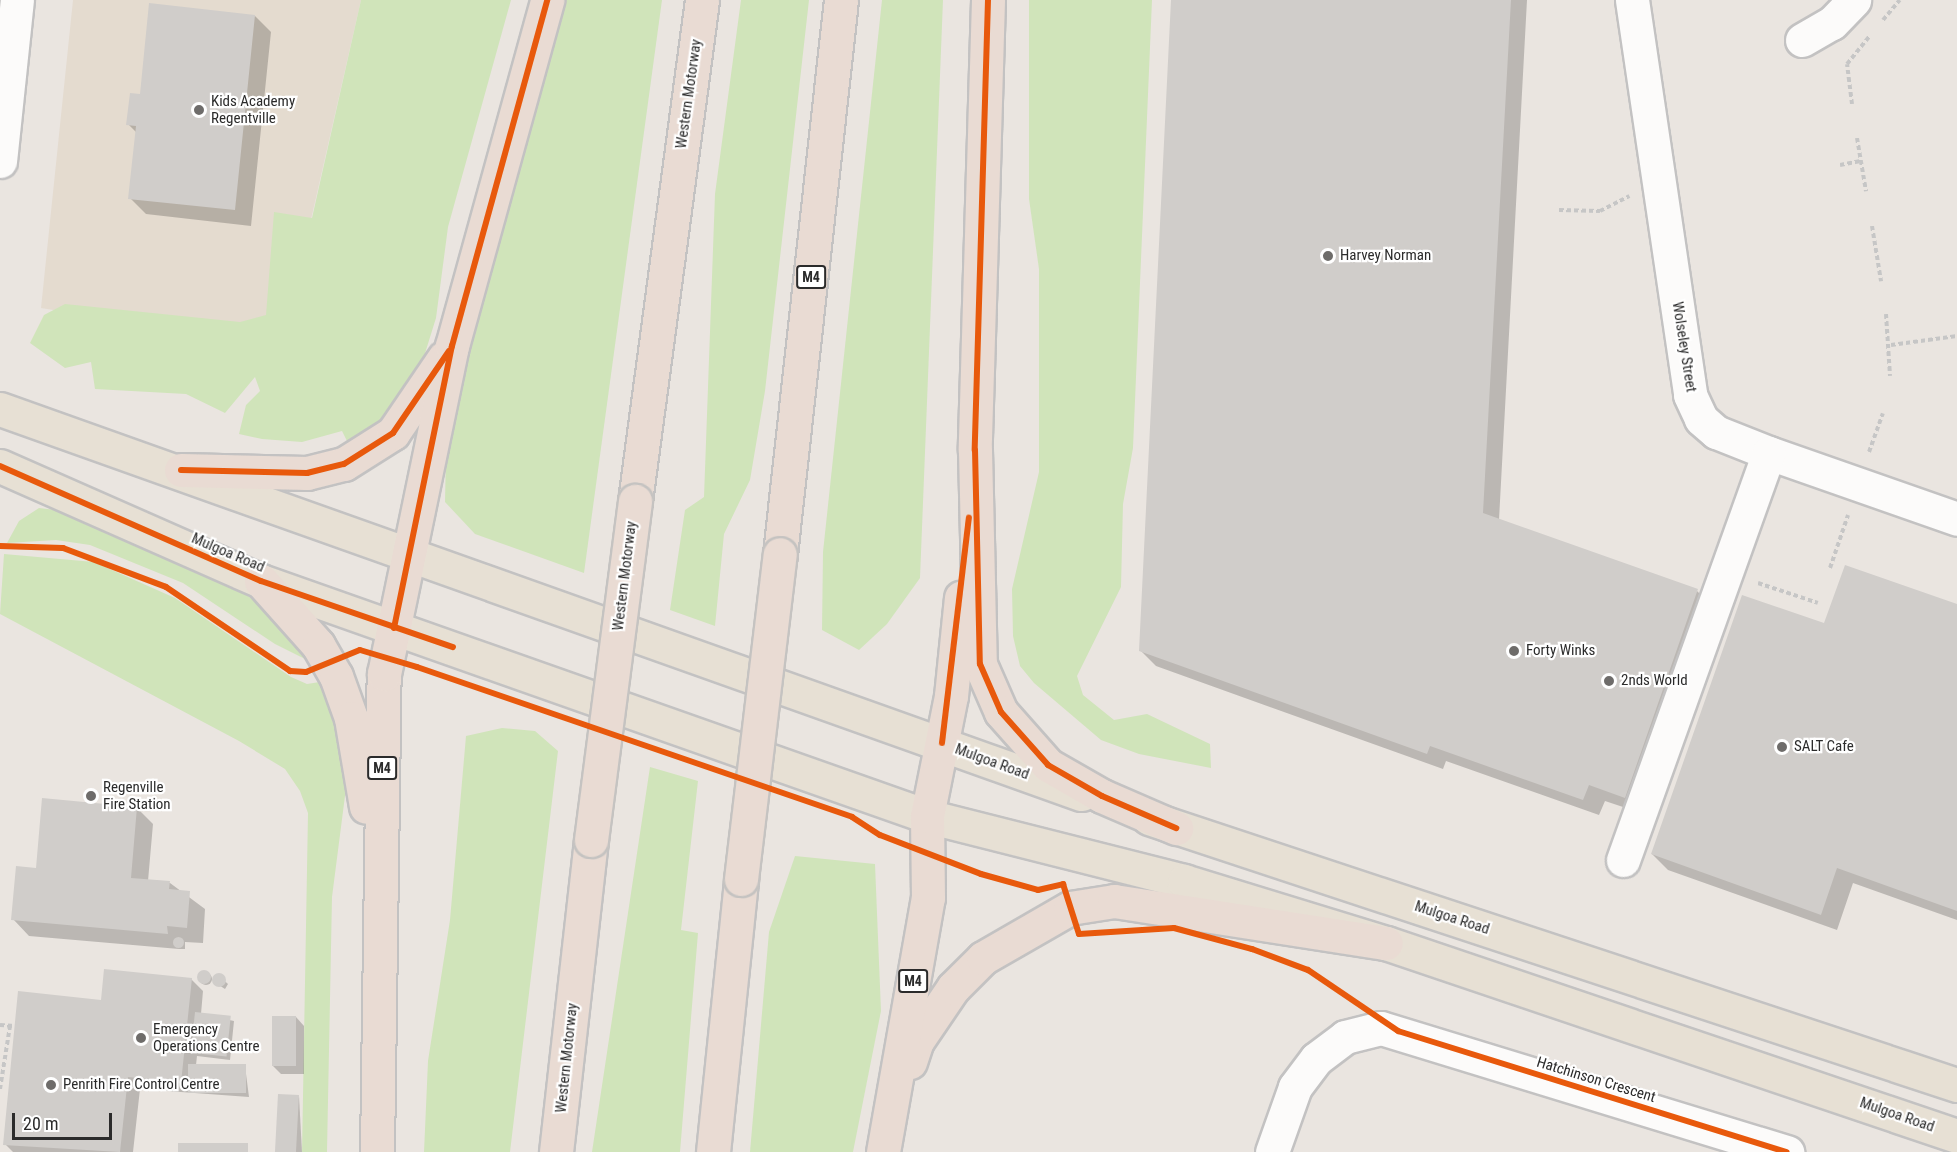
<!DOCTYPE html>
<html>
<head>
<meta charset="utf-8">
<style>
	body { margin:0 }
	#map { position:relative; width:1957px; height:1152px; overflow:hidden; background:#eae5e0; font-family:"Roboto Condensed",sans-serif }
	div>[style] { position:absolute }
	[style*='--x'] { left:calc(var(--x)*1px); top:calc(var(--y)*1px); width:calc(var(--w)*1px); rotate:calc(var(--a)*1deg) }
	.education>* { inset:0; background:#e4dbcf }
	.green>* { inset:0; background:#d0e4ba }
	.shadow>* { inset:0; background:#0003 }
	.round { border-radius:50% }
	.building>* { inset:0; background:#d0cdca; transform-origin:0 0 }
	.path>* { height:4px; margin-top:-2px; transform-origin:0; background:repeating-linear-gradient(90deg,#c6c6c6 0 4.5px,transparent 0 7.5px) }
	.roads { filter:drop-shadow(2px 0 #c3c2c2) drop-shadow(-2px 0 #c3c2c2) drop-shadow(0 2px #c3c2c2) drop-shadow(0 -2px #c3c2c2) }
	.minor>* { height:33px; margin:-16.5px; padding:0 16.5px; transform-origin:16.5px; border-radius:16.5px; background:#fcfbfa }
	.major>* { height:33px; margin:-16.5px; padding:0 16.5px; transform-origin:16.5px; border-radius:16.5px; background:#e7e0d4 }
	.highway>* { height:33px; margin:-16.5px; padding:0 16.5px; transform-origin:16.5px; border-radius:16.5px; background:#e9dbd3 }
	.bridges { filter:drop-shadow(2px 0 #c5c3c1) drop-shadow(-2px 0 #c5c3c1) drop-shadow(0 2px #c5c3c1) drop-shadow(0 -2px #c5c3c1) }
	.highway-bridge>* { height:33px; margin:-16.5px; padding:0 16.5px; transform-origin:16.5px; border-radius:16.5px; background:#e9dbd3 }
	.cycleway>* { height:6px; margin:-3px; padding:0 3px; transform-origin:3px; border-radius:3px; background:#e8590c }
	.dots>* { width:16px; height:16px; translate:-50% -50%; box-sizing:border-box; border:3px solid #fff; border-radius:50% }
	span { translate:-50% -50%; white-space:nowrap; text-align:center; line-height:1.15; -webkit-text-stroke:4.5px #fff; paint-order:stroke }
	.shield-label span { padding:2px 4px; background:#fff; border:2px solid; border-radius:4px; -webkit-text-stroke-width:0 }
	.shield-label { font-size:14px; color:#2b2b2b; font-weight:700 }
	.street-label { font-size:15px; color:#2b2b2b }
	.poi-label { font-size:15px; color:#2b2b2b }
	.left { translate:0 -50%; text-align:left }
	.scale { position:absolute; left:12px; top:1113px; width:100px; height:27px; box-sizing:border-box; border:3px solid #2b2b2b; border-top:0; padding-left:8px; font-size:18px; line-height:21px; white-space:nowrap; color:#2b2b2b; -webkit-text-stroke:4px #fff; paint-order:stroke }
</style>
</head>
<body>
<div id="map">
	<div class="education">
		<i style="clip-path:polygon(73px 0,361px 0,282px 347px,41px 308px)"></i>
	</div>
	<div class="green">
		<i style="clip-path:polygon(361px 0,511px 0,448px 227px,436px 318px,417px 379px,387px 422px,349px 445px,342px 431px,302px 442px,262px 439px,239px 434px,246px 405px,260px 391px,255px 377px,225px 413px,186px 394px,95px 389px,91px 362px,65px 368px,30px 343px,44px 315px,65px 304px,240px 322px,266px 315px,274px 212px,312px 218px)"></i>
		<i style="clip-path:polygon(561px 0,662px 0,584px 573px,475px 534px,445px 502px,446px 453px,461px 388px)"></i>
		<i style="clip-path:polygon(741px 0,809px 0,765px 391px,750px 480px,724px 534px,715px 626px,670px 610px,685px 510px,704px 497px,715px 194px)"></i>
		<i style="clip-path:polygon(882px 0,943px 0,920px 578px,887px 624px,859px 650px,822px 630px,823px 552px)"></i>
		<i style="clip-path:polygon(1029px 0,1152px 0,1133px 448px,1123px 504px,1121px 587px,1077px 676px,1083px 695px,1114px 720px,1147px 714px,1210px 744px,1211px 768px,1139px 754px,1101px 740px,1034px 683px,1020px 666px,1013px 636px,1012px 589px,1039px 472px,1039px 269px,1029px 199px)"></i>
		<i style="clip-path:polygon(39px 508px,56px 510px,198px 570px,248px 596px,291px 629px,313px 663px,275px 644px,183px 583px,90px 545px,56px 540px,7px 543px,19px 521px)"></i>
		<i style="clip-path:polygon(4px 554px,94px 562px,175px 598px,291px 677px,307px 684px,326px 681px,350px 757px,332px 897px,327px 1152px,302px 1152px,308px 813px,300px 791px,285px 769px,239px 741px,0 614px)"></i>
		<i style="clip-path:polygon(502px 728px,535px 731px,558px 751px,510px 1152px,424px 1152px,428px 1061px,450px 920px,466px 736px)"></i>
		<i style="clip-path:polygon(650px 767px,698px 781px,681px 930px,698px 933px,680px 1152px,592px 1152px)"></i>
		<i style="clip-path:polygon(795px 856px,875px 864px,881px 1011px,853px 1152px,750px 1152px,769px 932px)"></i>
	</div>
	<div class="shadow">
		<i style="clip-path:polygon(1173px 0,1527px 0,1499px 520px,1697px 591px,1713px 607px,1641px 813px,1605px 801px,1599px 815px,1446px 761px,1443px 769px,1156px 666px,1140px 650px)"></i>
		<i style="clip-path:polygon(255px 16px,271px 32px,251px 226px,146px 214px,130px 198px,137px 133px,128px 124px,141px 96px)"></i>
		<i style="clip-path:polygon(1957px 606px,1957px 920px,1853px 883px,1837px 930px,1668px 870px,1652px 854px,1825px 625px)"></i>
		<i style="clip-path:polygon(137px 808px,153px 824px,148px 881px,170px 883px,205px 909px,203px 943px,185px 942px,185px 949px,179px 949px,29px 936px,13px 919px,38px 869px)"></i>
		<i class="round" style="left:200px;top:973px;width:12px;height:12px"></i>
		<i style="clip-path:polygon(218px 975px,228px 984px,225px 989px,214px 982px)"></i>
		<i style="clip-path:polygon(191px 979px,203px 991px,201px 1014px,234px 1021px,230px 1060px,197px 1056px,196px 1065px,245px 1066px,249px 1097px,140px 1089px,133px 1152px,13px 1152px,5px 1144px,103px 1001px)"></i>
		<i style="clip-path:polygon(296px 1017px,304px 1026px,304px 1074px,281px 1074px,273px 1066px)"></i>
		<i style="clip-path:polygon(299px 1096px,302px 1152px,279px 1152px)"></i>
	</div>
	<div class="building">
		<i style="clip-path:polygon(1171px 0,1511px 0,1483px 513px,1698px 589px,1625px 798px,1589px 785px,1583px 800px,1430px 746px,1427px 754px,1139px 651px)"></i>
		<i style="clip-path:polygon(149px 3px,255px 15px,235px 210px,128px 199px,136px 126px,126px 125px,130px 93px,140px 94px)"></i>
		<i style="clip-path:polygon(1845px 565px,1957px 604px,1957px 911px,1837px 868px,1821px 915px,1651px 854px,1742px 595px,1824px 623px)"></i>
		<i style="clip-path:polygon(42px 798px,137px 807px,131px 878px,170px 881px,169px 889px,190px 891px,187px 928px,167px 926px,168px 934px,11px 920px,16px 866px,36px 868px)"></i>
		<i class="round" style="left:172.5px;top:936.5px;width:11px;height:11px"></i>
		<i style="clip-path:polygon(104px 969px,192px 978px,181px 1083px,128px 1077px,120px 1152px,3px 1145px,18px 991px,101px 1000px)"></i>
		<i class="round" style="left:197px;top:970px;width:14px;height:14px"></i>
		<i class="round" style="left:212px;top:973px;width:14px;height:14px"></i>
		<i style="left:195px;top:1012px;width:36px;height:41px;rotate:6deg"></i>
		<i style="left:272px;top:1016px;width:24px;height:50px"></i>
		<i style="left:188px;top:1064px;width:58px;height:29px"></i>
		<i style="left:278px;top:1094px;width:21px;height:58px;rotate:3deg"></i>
		<i style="left:178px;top:1143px;width:70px;height:9px"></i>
	</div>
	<div class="path">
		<i style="--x:1883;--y:20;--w:26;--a:-50"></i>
		<i style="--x:1852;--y:104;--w:40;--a:-97.1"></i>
		<i style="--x:1847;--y:64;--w:36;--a:-51"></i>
		<i style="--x:1857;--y:138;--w:54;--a:80.4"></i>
		<i style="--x:1840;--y:165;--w:21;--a:-11"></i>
		<i style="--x:1559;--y:210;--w:41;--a:1.4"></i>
		<i style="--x:1600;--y:211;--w:33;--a:-27"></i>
		<i style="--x:1872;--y:226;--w:56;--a:80.7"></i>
		<i style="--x:1886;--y:314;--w:62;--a:86.3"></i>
		<i style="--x:1891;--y:345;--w:67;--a:-7.8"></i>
		<i style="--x:1869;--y:452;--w:41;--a:-70.3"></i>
		<i style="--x:1830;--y:568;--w:56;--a:-71.2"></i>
		<i style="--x:1758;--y:583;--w:63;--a:18.4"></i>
		<i style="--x:0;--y:1025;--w:15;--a:4"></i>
		<i style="--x:0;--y:1089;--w:64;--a:-81"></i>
	</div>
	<div class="roads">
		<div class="minor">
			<i style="--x:1632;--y:0;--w:399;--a:81.6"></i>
			<i style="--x:1690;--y:395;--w:26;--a:65"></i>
			<i style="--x:1701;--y:419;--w:20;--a:41"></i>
			<i style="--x:1716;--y:432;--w:57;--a:21.6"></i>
			<i style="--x:1769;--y:453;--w:199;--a:19.3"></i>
			<i style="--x:1802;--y:40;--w:34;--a:-30"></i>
			<i style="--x:1832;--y:23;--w:32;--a:-46"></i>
			<i style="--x:0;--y:161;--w:162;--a:-84"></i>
			<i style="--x:1623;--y:860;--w:432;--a:-70.3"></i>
			<i style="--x:1272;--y:1152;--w:69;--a:-70.5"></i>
			<i style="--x:1295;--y:1087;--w:35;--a:-53"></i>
			<i style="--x:1316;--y:1059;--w:36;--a:-37"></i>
			<i style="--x:1345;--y:1037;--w:37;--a:-14"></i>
			<i style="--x:1381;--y:1028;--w:425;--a:17"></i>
		</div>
		<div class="major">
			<i style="--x:0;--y:409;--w:1148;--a:19.6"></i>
			<i style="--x:0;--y:466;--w:285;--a:23.8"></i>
			<i style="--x:261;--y:581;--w:706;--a:19.44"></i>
			<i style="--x:927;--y:816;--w:265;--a:14.2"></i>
			<i style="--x:1184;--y:881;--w:211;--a:17.1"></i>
			<i style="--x:1386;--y:943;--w:603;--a:18.68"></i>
			<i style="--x:1149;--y:818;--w:851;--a:18.29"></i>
		</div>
		<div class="highway">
			<i style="--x:988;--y:0;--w:450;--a:91.7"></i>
			<i style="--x:975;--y:450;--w:214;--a:88.7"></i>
			<i style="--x:980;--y:664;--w:52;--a:66.4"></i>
			<i style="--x:1001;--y:712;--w:71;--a:48.4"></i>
			<i style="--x:1048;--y:765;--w:62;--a:29.9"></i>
			<i style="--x:1102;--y:796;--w:81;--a:23.4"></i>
			<i style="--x:181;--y:470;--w:126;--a:1.4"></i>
			<i style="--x:307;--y:473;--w:38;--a:-14"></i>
			<i style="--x:344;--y:464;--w:58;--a:-32.3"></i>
			<i style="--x:393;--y:433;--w:91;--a:-55.8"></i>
			<i style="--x:635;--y:501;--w:505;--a:-82.38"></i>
			<i style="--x:780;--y:554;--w:557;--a:-83.72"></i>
			<i style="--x:261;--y:581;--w:86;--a:48.3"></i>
			<i style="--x:318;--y:645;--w:36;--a:60"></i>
			<i style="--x:336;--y:676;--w:45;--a:70.3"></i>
			<i style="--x:351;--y:718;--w:90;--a:80.4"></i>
			<i style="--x:910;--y:1062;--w:22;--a:-72"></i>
			<i style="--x:917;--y:1041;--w:64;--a:-55.8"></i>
			<i style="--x:953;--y:988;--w:42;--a:-45"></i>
			<i style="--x:983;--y:958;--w:100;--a:-29.9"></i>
			<i style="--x:1070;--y:908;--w:45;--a:-9"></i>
			<i style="--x:1114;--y:901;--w:275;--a:8.8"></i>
			<i style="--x:377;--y:1152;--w:478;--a:-89.2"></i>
			<i style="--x:384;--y:674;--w:335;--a:-78.3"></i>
			<i style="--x:452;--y:346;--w:359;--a:-74.6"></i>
			<i style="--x:556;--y:1152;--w:314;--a:-83.6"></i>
			<i style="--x:713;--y:1152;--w:274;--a:-84.1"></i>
			<i style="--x:883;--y:1152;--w:258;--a:-80"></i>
			<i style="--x:928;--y:898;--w:82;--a:-90.7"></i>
			<i style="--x:927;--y:816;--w:122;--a:-78.7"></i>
			<i style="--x:951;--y:696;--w:99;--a:-84.2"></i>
		</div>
	</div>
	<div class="bridges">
		<div class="highway-bridge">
			<i style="--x:591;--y:840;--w:342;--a:-82.6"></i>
			<i style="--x:741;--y:879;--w:327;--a:-83.2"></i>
		</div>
	</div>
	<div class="cycleway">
		<i style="--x:988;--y:0;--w:450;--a:91.7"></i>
		<i style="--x:975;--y:450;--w:214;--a:88.7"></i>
		<i style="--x:980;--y:664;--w:52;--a:66.4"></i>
		<i style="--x:1001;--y:712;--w:71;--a:48.4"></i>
		<i style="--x:1048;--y:765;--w:62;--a:29.9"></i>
		<i style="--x:1102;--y:796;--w:81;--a:23.4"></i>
		<i style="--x:0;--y:466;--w:285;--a:23.8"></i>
		<i style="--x:261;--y:581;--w:203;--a:19"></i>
		<i style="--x:181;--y:470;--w:126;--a:1.4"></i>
		<i style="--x:307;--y:473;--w:38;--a:-14"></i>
		<i style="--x:344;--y:464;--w:58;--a:-32.3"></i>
		<i style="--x:393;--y:433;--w:99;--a:-55.7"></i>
		<i style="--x:0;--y:546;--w:63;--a:1.8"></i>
		<i style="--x:63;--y:548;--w:110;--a:20.7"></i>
		<i style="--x:166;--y:587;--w:150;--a:34.1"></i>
		<i style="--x:290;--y:671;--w:16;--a:4"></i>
		<i style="--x:306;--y:672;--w:58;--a:-22.2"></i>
		<i style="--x:360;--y:650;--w:59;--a:16.6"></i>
		<i style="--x:417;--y:667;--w:460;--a:19"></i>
		<i style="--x:852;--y:817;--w:33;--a:33"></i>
		<i style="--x:880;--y:835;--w:108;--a:21.1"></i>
		<i style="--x:981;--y:874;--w:59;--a:15.7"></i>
		<i style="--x:1038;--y:890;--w:26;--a:-13"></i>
		<i style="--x:1063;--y:884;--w:52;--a:72.3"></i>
		<i style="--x:1079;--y:934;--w:95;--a:-3.6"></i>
		<i style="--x:1174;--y:928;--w:81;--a:15.1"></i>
		<i style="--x:1252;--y:949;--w:60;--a:20.6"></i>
		<i style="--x:1308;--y:970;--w:109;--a:34.1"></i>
		<i style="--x:1398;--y:1031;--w:407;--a:17.3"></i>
		<i style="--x:394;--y:628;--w:288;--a:-78.4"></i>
		<i style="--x:452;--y:346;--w:359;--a:-74.6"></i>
		<i style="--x:942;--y:743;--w:227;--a:-83.2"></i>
	</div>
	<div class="dots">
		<i style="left:199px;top:110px;background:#6e6c6a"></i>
		<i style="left:1328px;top:256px;background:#6e6c6a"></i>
		<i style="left:1514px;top:651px;background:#6e6c6a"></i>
		<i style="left:1609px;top:681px;background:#6e6c6a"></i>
		<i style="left:1782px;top:747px;background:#6e6c6a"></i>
		<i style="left:91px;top:796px;background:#6e6c6a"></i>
		<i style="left:141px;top:1038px;background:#6e6c6a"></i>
		<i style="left:51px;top:1085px;background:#6e6c6a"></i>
	</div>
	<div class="shield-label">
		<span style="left:811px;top:277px">M4</span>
		<span style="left:382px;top:768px">M4</span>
		<span style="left:913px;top:981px">M4</span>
	</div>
	<div class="street-label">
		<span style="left:689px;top:94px;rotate:-82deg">Western Motorway</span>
		<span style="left:1684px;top:347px;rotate:81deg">Wolseley Street</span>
		<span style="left:228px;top:553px;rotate:23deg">Mulgoa Road</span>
		<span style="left:625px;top:576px;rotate:-83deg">Western Motorway</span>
		<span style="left:992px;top:762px;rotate:20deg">Mulgoa Road</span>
		<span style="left:1452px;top:918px;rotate:18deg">Mulgoa Road</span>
		<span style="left:567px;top:1058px;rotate:-84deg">Western Motorway</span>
		<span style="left:1596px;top:1080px;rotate:17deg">Hatchinson Crescent</span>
		<span style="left:1897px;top:1115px;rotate:19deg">Mulgoa Road</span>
	</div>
	<div class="poi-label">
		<span class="left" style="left:211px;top:110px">Kids Academy<br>Regentville</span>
		<span class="left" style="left:1340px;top:256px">Harvey Norman</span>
		<span class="left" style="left:1526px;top:651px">Forty Winks</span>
		<span class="left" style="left:1621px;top:681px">2nds World</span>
		<span class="left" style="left:1794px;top:747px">SALT Cafe</span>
		<span class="left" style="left:103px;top:796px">Regenville<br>Fire Station</span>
		<span class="left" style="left:153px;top:1038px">Emergency<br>Operations Centre</span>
		<span class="left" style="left:63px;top:1085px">Penrith Fire Control Centre</span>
	</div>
	<div class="scale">20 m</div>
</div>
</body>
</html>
